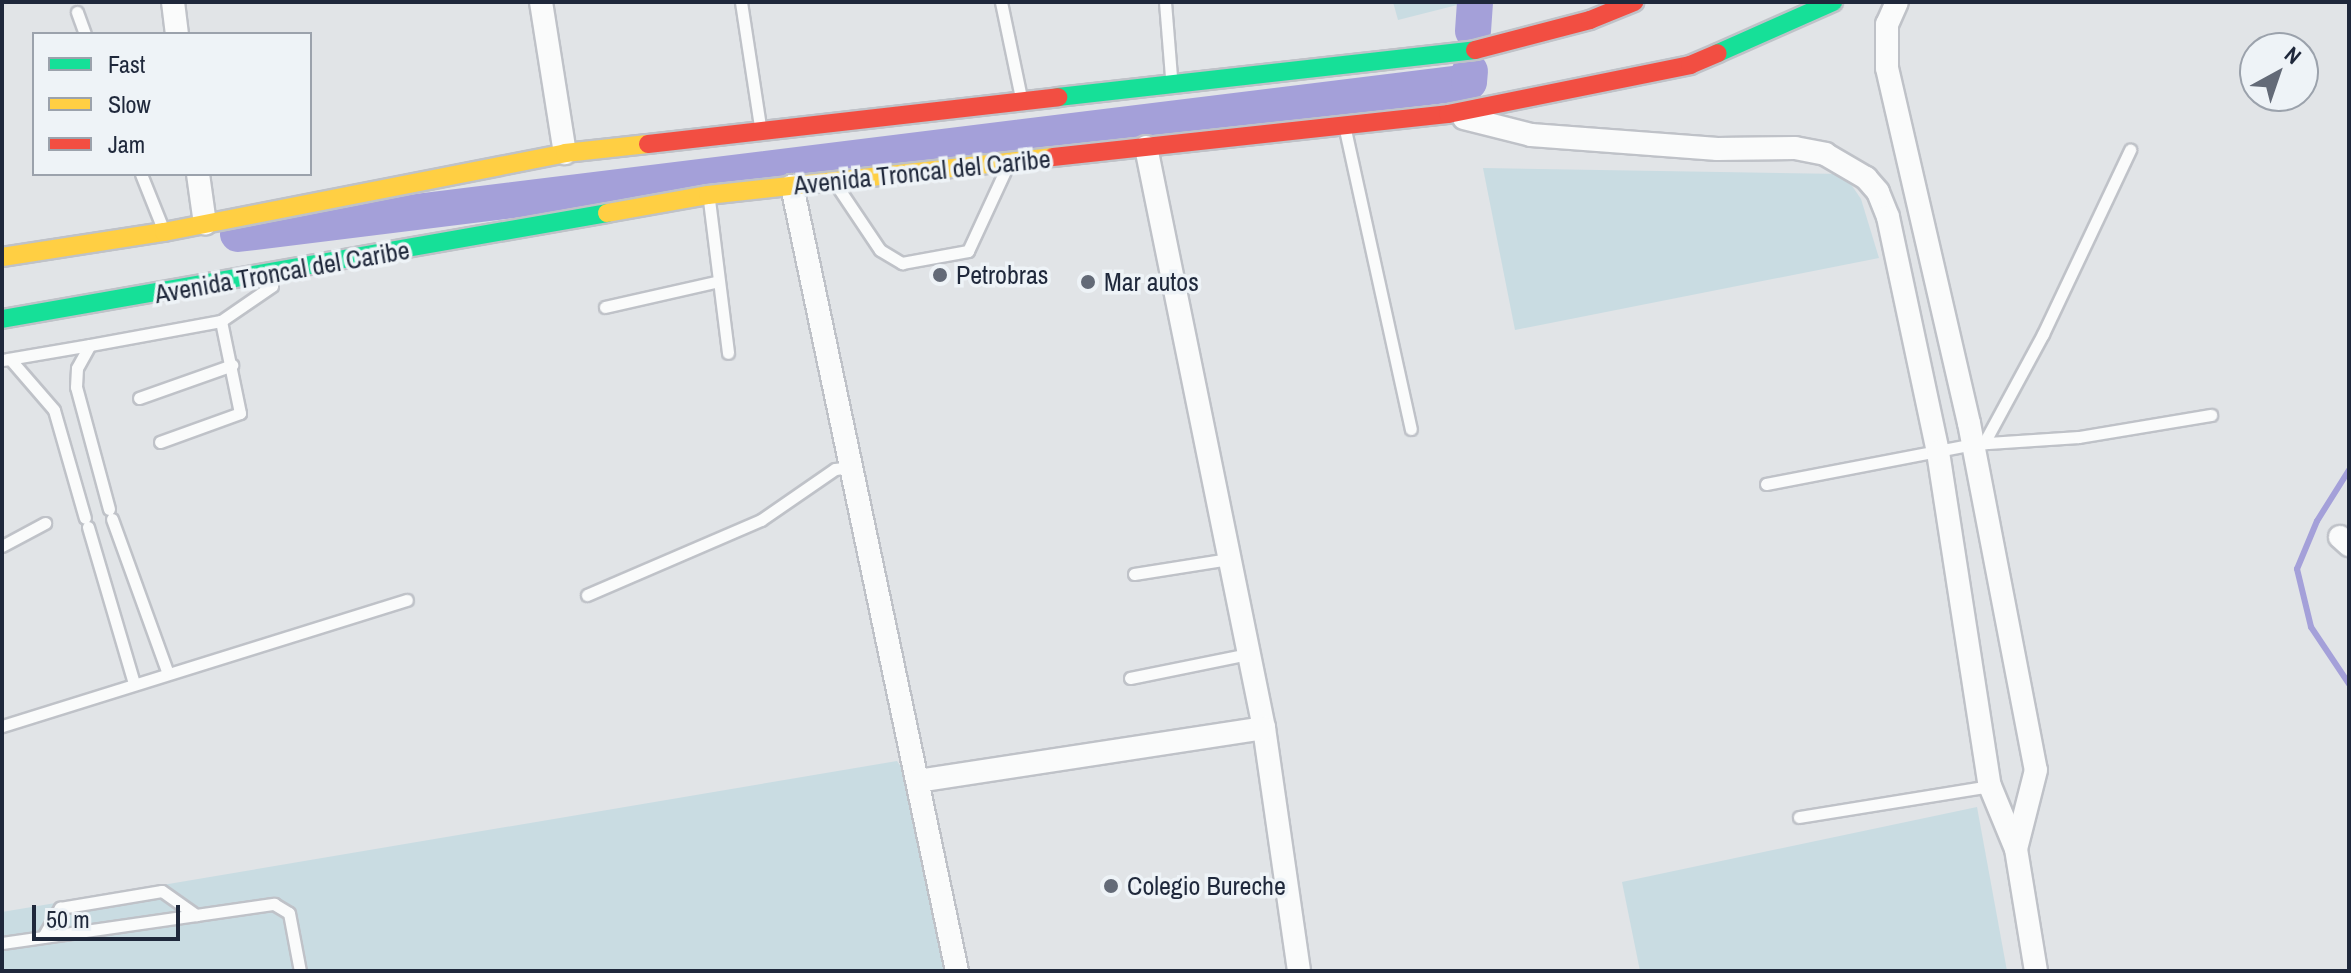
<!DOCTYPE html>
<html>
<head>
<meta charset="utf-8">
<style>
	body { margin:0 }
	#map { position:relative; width:2351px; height:973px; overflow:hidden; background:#e1e4e7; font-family:"Archivo Narrow",sans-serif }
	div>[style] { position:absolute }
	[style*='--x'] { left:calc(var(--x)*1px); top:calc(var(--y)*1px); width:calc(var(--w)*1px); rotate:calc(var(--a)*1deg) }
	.green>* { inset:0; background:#c9dce2 }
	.stream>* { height:6px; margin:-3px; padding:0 3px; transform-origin:3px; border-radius:3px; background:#a4a0d9 }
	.river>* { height:36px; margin:-18px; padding:0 18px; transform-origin:18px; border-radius:18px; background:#a4a0d9 }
	.roads { filter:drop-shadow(2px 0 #bfc2c8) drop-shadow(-2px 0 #bfc2c8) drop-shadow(0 2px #bfc2c8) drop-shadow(0 -2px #bfc2c8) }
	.lane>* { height:11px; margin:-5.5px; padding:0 5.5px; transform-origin:5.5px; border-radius:5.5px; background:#fafbfb }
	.street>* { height:22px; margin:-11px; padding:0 11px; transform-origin:11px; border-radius:11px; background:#fafbfb }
	.fast>* { height:18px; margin:-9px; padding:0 9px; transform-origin:9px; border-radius:9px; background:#16e098 }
	.slow>* { height:18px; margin:-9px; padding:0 9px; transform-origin:9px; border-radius:9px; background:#ffcf43 }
	.jam>* { height:18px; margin:-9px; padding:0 9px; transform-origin:9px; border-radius:9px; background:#f24e42 }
	.dots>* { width:22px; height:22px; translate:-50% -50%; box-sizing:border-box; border:4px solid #eef3f7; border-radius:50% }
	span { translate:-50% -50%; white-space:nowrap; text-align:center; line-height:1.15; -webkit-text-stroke:7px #eef3f7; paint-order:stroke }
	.street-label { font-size:26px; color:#1f283b }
	.poi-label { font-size:26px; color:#1f283b }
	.left { translate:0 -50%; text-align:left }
	.frame { position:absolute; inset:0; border:4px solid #1f283b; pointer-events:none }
	.legend { position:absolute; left:32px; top:32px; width:280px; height:144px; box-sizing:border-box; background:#eef3f7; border:2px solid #9ba2ac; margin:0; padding:10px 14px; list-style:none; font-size:24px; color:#1f283b }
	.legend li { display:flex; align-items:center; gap:16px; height:40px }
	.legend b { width:40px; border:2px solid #9ba2ac }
	.north { position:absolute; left:2239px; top:32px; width:80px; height:80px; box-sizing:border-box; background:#eef3f7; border:2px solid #9ba2ac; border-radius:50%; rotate:40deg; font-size:22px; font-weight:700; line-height:32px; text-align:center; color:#1f283b }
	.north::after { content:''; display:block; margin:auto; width:28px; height:36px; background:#636a77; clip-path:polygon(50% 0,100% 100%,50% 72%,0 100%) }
	.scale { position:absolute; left:32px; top:905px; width:148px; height:36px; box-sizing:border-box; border:4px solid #1f283b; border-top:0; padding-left:10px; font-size:24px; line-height:28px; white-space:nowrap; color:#1f283b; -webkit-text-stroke:6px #eef3f7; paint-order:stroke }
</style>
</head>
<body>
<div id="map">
	<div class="green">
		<i style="clip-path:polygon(1393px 2px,1469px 2px,1398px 20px)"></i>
		<i style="clip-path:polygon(1483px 168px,1844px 174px,1861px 199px,1879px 258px,1515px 330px)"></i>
		<i style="clip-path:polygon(897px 761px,910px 780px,947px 971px,2px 971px,2px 912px)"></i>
		<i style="clip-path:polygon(1977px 807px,2007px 971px,1640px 971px,1622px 882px)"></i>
	</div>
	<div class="stream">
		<i style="--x:2349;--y:470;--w:60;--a:122.1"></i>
		<i style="--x:2317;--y:521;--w:52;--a:112.6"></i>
		<i style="--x:2297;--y:569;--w:60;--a:76.4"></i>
		<i style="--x:2311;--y:627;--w:69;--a:56.3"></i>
	</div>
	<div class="river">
		<i style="--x:1473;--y:31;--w:29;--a:-86"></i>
		<i style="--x:238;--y:234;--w:1240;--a:-7.04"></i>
		<i style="--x:1469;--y:82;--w:11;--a:-85"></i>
	</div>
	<div class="roads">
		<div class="lane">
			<i style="--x:741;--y:2;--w:125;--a:81.3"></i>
			<i style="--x:1001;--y:2;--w:93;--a:78.2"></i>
			<i style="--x:1165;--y:2;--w:75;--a:85.4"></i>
			<i style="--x:77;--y:12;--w:23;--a:70"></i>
			<i style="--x:1346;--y:134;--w:302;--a:77.6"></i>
			<i style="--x:141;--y:174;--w:54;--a:68.2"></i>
			<i style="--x:839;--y:189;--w:73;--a:56.1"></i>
			<i style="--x:880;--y:250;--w:26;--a:31"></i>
			<i style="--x:902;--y:263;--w:67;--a:-10.3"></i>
			<i style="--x:968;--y:251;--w:88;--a:-65.2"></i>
			<i style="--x:709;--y:200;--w:154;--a:82.9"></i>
			<i style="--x:605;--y:307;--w:113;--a:-12.8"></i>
			<i style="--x:8;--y:359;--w:83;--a:-9.7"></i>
			<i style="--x:2;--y:360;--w:8;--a:-7"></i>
			<i style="--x:10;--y:359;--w:67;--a:49.2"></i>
			<i style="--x:54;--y:410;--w:112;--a:74"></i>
			<i style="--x:139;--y:398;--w:99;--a:-19.5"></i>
			<i style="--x:160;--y:442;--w:85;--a:-19.9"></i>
			<i style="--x:240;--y:413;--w:94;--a:-101.7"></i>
			<i style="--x:1984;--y:443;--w:124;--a:-61.6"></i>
			<i style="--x:2043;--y:334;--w:204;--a:-64.7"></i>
			<i style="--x:1766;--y:484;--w:211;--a:-10.9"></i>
			<i style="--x:1973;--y:444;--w:106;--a:-3.8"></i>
			<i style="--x:2079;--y:437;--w:134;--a:-9.5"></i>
			<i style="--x:109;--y:509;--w:126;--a:-105.1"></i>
			<i style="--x:76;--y:387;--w:19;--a:-87"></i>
			<i style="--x:77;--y:368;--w:26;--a:-61"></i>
			<i style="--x:90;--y:345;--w:133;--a:-10.4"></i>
			<i style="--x:221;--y:321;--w:62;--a:-34.5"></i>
			<i style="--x:112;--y:519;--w:162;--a:70.1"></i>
			<i style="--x:88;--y:527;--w:163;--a:73.6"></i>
			<i style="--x:2;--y:546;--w:49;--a:-28.1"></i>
			<i style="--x:1134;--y:574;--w:96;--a:-9"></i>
			<i style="--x:587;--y:595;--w:189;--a:-23.3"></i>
			<i style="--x:761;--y:520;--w:90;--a:-34.6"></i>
			<i style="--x:835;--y:469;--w:17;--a:-7"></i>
			<i style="--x:1130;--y:678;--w:120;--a:-11.5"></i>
			<i style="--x:2;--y:726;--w:424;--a:-17.3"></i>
			<i style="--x:1799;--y:817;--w:193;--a:-9.2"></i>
			<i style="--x:43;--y:937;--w:34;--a:-60"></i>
			<i style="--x:60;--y:908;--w:103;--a:-9.5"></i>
			<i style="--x:162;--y:891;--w:42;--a:35.2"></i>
			<i style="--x:2;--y:943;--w:275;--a:-8.2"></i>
			<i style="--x:274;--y:904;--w:17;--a:31"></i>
			<i style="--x:289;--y:913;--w:59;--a:79.3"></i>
		</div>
		<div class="street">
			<i style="--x:173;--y:2;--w:32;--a:83"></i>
			<i style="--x:541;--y:2;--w:153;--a:81"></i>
			<i style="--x:1897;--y:2;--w:24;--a:114"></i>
			<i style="--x:1887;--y:24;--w:44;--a:90"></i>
			<i style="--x:1887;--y:68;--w:364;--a:77"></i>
			<i style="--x:1969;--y:423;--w:353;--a:79.1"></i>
			<i style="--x:2036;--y:770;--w:81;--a:104.2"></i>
			<i style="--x:1464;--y:118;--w:69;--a:14.2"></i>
			<i style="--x:1531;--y:135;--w:187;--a:4.3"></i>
			<i style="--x:1717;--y:149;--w:78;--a:-0.7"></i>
			<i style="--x:1795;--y:148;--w:31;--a:11"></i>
			<i style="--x:1825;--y:154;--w:48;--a:30.3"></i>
			<i style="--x:1866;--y:178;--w:18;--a:49"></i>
			<i style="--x:1878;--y:192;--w:27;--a:68"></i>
			<i style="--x:1888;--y:217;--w:240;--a:78"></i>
			<i style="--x:1938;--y:452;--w:338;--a:81.2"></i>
			<i style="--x:1990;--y:786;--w:68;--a:67.6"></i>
			<i style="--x:2016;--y:849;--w:124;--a:80.7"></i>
			<i style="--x:1146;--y:147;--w:593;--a:78.52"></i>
			<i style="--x:1264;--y:728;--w:246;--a:81.8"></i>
			<i style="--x:198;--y:174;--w:50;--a:82"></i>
			<i style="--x:792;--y:186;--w:802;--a:78.13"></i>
			<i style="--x:2340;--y:537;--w:12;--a:42"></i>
			<i style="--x:918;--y:781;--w:350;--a:-8.7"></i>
		</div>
		<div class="fast">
			<i style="--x:1718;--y:53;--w:126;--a:-23.9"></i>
			<i style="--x:1058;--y:97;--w:420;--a:-6.4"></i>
			<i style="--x:2;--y:319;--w:614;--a:-9.94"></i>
		</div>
		<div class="slow">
			<i style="--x:607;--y:213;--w:103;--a:-10.1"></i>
			<i style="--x:708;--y:195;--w:347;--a:-6.3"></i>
			<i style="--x:2;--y:257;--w:164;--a:-8.8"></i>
			<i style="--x:164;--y:232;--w:409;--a:-11.1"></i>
			<i style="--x:565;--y:153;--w:83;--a:-6.2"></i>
		</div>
		<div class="jam">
			<i style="--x:1475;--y:50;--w:119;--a:-14.6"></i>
			<i style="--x:1590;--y:20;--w:48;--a:-22.2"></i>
			<i style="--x:648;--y:144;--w:413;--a:-6.5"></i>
			<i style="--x:1053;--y:157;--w:397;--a:-6.2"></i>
			<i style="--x:1448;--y:114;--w:247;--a:-11.4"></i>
			<i style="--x:1690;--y:65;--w:30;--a:-23"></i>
		</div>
	</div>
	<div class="dots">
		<i style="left:940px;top:275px;background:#636a77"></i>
		<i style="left:1088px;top:282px;background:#636a77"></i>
		<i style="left:1111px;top:886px;background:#636a77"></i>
	</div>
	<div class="street-label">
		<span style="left:922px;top:172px;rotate:-6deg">Avenida Troncal del Caribe</span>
		<span style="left:282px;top:272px;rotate:-10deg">Avenida Troncal del Caribe</span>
	</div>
	<div class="poi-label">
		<span class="left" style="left:956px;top:275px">Petrobras</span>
		<span class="left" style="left:1104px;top:282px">Mar autos</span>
		<span class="left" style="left:1127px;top:886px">Colegio Bureche</span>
	</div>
	<div class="frame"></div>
	<ul class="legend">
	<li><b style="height:10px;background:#16e098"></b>Fast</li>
	<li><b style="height:10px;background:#ffcf43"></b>Slow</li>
	<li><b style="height:10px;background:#f24e42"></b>Jam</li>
	</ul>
	<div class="north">N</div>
	<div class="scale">50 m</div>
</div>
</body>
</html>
